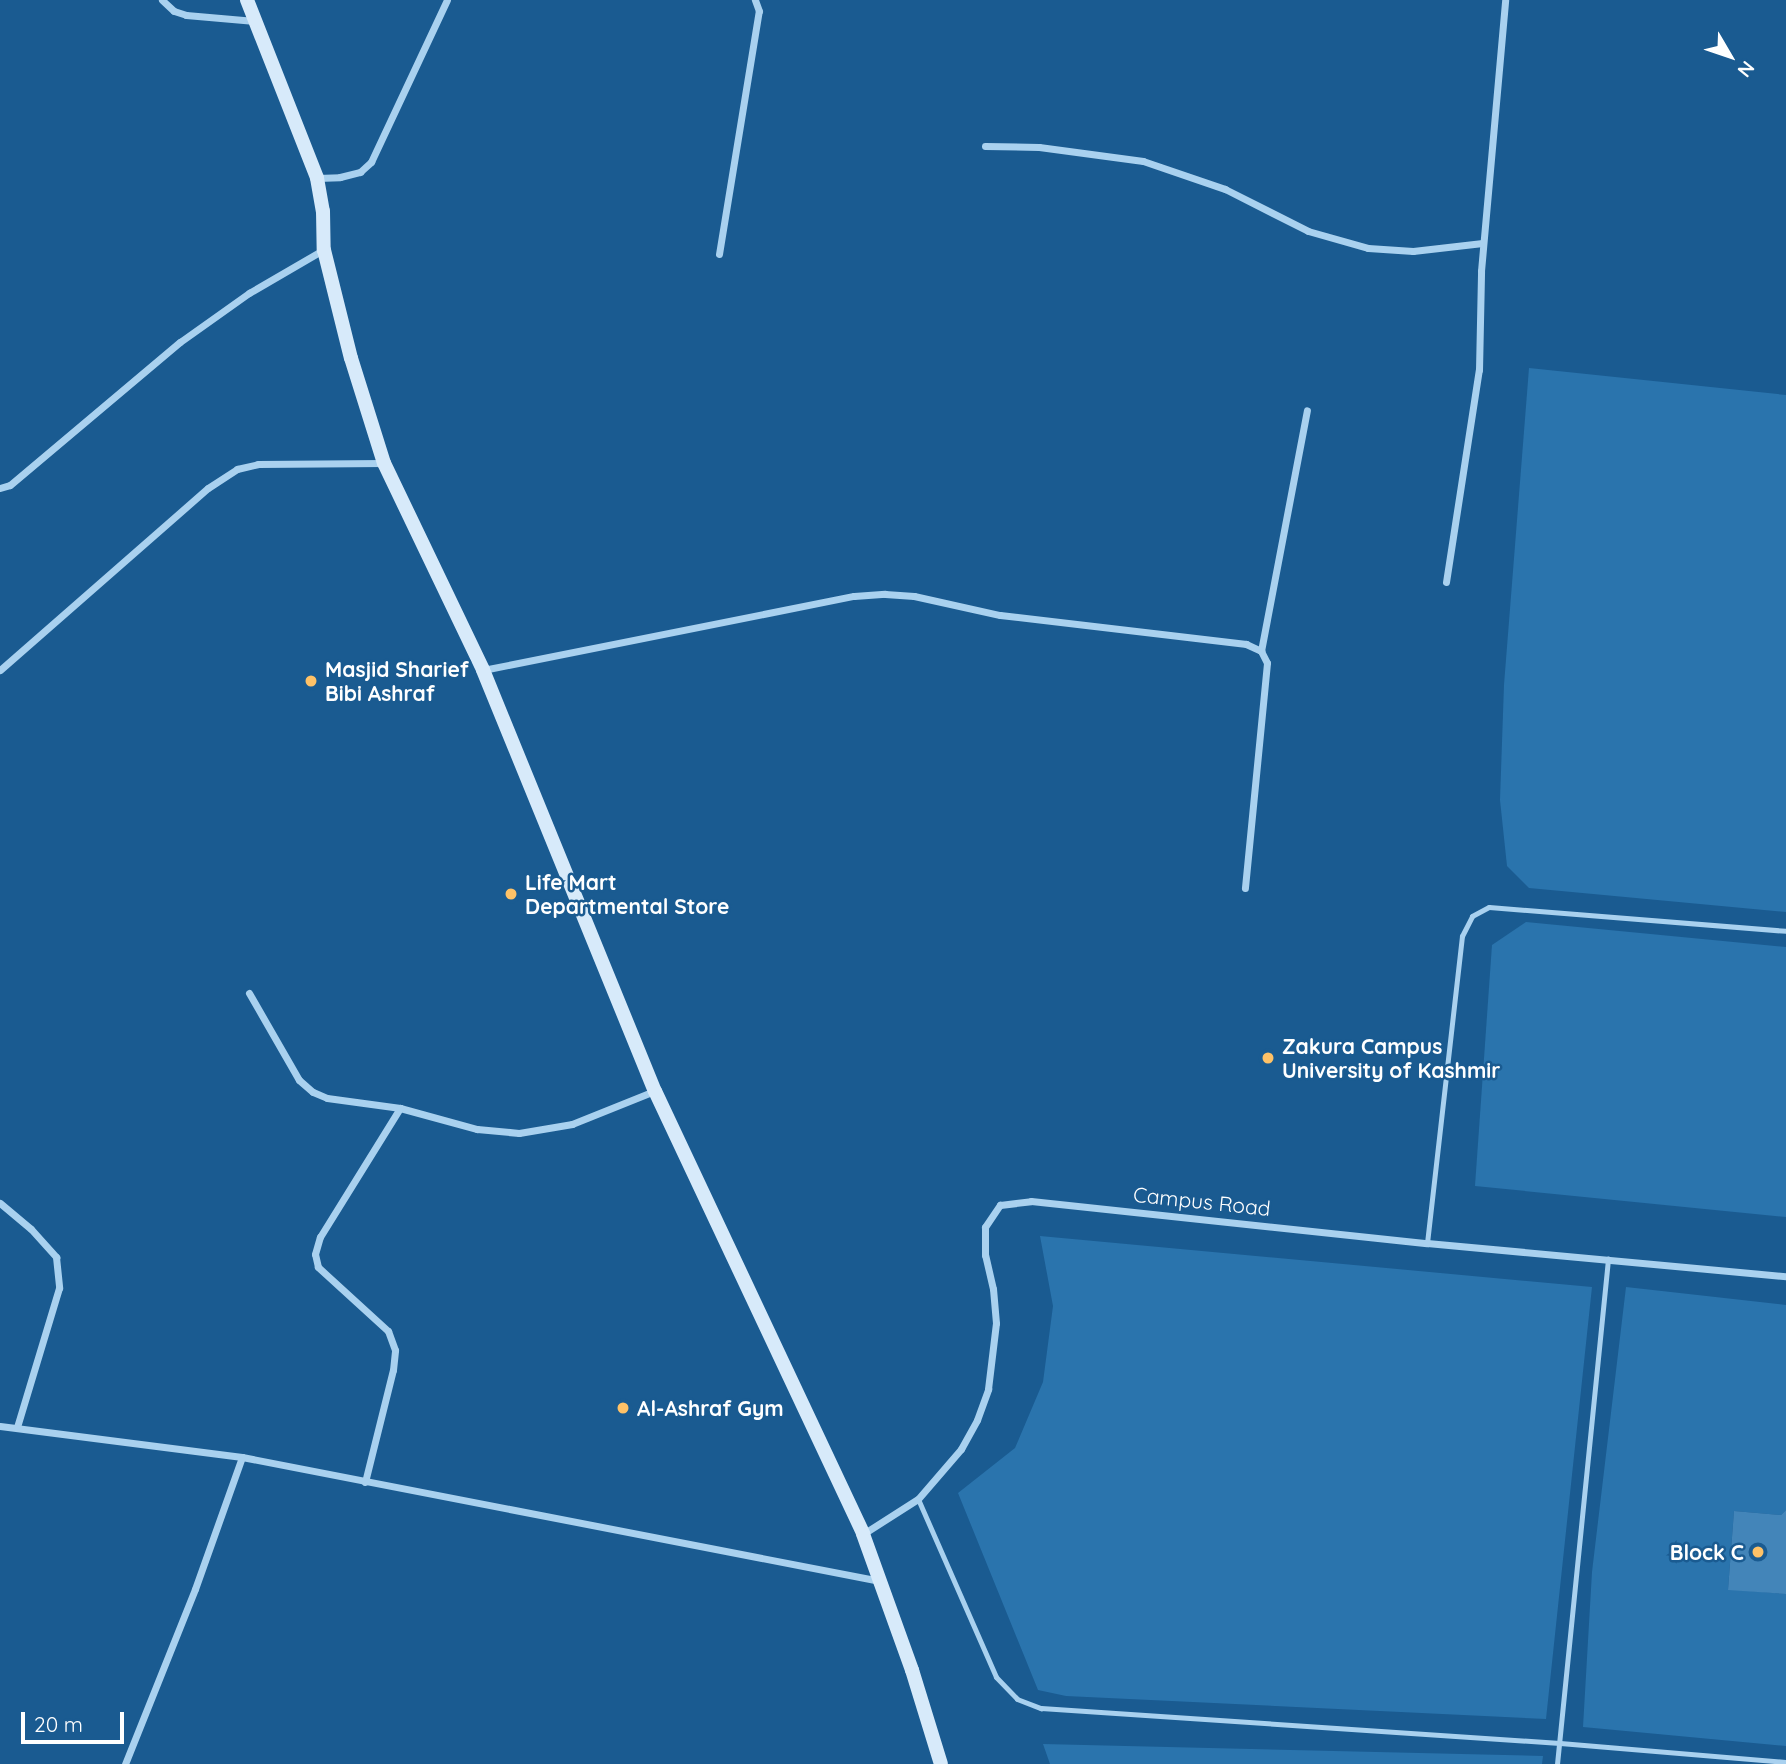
<!DOCTYPE html>
<html>
<head>
<meta charset="utf-8">
<style>
	body { margin:0 }
	#map { position:relative; width:1786px; height:1764px; overflow:hidden; background:#1a5b91; font-family:Quicksand,sans-serif }
	div>[style] { position:absolute }
	[style*='--x'] { left:calc(var(--x)*1px); top:calc(var(--y)*1px); width:calc(var(--w)*1px); rotate:calc(var(--a)*1deg) }
	.green>* { inset:0; background:#2a74ad }
	.building>* { inset:0; background:#4385b9 }
	.lane>* { height:5px; margin:-2.5px; padding:0 2.5px; transform-origin:2.5px; border-radius:2.5px; background:#a9d1ef }
	.street>* { height:7px; margin:-3.5px; padding:0 3.5px; transform-origin:3.5px; border-radius:3.5px; background:#a9d1ef }
	.secondary>* { height:14px; margin:-7px; padding:0 7px; transform-origin:7px; border-radius:7px; background:#d7eafa }
	.dots>* { width:19px; height:19px; translate:-50% -50%; box-sizing:border-box; border:4px solid #1a5b91; border-radius:50% }
	span { translate:-50% -50%; white-space:nowrap; text-align:center; line-height:1.15; -webkit-text-stroke:5px #1a5b91; paint-order:stroke }
	.poi-label { font-size:21px; color:#fff; font-weight:700 }
	.left { translate:0 -50%; text-align:left }
	.right { translate:-100% -50%; text-align:right }
	.street-label { font-size:21px; color:#fff }
	.north { position:absolute; left:1695px; top:21px; width:70px; height:70px; -webkit-text-stroke:5px #1a5b91; paint-order:stroke; rotate:129deg; font-size:19px; font-weight:700; line-height:28px; text-align:center; color:#fff }
	.north::after { content:''; display:block; margin:auto; width:24px; height:32px; background:#fff; clip-path:polygon(50% 0,100% 100%,50% 72%,0 100%) }
	.scale { position:absolute; left:21px; top:1712px; width:103px; height:32px; box-sizing:border-box; border:4px solid #fff; border-top:0; padding-left:9px; font-size:21px; line-height:24px; white-space:nowrap; color:#fff; -webkit-text-stroke:5px #1a5b91; paint-order:stroke }
</style>
</head>
<body>
<div id="map">
	<div class="green">
		<i style="clip-path:polygon(1529px 368px,1786px 395px,1786px 912px,1529px 888px,1507px 866px,1500px 800px,1504px 685px)"></i>
		<i style="clip-path:polygon(1526px 922px,1786px 947px,1786px 1217px,1475px 1186px,1492px 945px)"></i>
		<i style="clip-path:polygon(1040px 1236px,1592px 1287px,1546px 1719px,1066px 1696px,1038px 1690px,958px 1493px,1015px 1448px,1043px 1382px,1053px 1306px)"></i>
		<i style="clip-path:polygon(1626px 1287px,1786px 1305px,1786px 1510px,1781px 1515px,1734px 1511px,1728px 1589px,1786px 1594px,1786px 1746px,1583px 1727px,1592px 1572px)"></i>
		<i style="clip-path:polygon(1043px 1744px,1543px 1756px,1542px 1764px,1050px 1764px)"></i>
	</div>
	<div class="building">
		<i style="clip-path:polygon(1786px 1510px,1786px 1594px,1728px 1590px,1734px 1511px,1781px 1515px)"></i>
	</div>
	<div class="lane">
		<i style="--x:1427;--y:1243;--w:309;--a:-83.5"></i>
		<i style="--x:1462;--y:936;--w:22;--a:-63"></i>
		<i style="--x:1472;--y:916;--w:19;--a:-28"></i>
		<i style="--x:1489;--y:907;--w:298;--a:4.6"></i>
		<i style="--x:918;--y:1499;--w:194;--a:66.3"></i>
		<i style="--x:996;--y:1677;--w:30;--a:46"></i>
		<i style="--x:1017;--y:1699;--w:26;--a:21"></i>
		<i style="--x:1041;--y:1708;--w:520;--a:3.86"></i>
		<i style="--x:1560;--y:1743;--w:227;--a:4.8"></i>
		<i style="--x:1557;--y:1764;--w:508;--a:-84.23"></i>
	</div>
	<div class="street">
		<i style="--x:162;--y:0;--w:16;--a:43"></i>
		<i style="--x:174;--y:11;--w:13;--a:18"></i>
		<i style="--x:186;--y:15;--w:69;--a:5"></i>
		<i style="--x:985;--y:146;--w:54;--a:1.1"></i>
		<i style="--x:1039;--y:147;--w:105;--a:7.7"></i>
		<i style="--x:1143;--y:161;--w:87;--a:18.9"></i>
		<i style="--x:1225;--y:189;--w:93;--a:26.8"></i>
		<i style="--x:1308;--y:231;--w:62;--a:15.8"></i>
		<i style="--x:1368;--y:248;--w:45;--a:3.8"></i>
		<i style="--x:1413;--y:251;--w:70;--a:-6.5"></i>
		<i style="--x:317;--y:178;--w:23;--a:-2"></i>
		<i style="--x:340;--y:177;--w:21;--a:-14"></i>
		<i style="--x:360;--y:172;--w:15;--a:-42"></i>
		<i style="--x:371;--y:162;--w:179;--a:-64.9"></i>
		<i style="--x:719;--y:254;--w:246;--a:-80.7"></i>
		<i style="--x:759;--y:11;--w:12;--a:-110"></i>
		<i style="--x:0;--y:488;--w:10;--a:-17"></i>
		<i style="--x:10;--y:485;--w:222;--a:-40.1"></i>
		<i style="--x:180;--y:342;--w:85;--a:-35.4"></i>
		<i style="--x:249;--y:293;--w:86;--a:-30.2"></i>
		<i style="--x:1446;--y:582;--w:215;--a:-81.2"></i>
		<i style="--x:1479;--y:370;--w:99;--a:-88.8"></i>
		<i style="--x:1481;--y:271;--w:272;--a:-84.9"></i>
		<i style="--x:1261;--y:651;--w:245;--a:-79.2"></i>
		<i style="--x:0;--y:670;--w:276;--a:-41.2"></i>
		<i style="--x:208;--y:488;--w:35;--a:-33"></i>
		<i style="--x:237;--y:469;--w:22;--a:-13"></i>
		<i style="--x:258;--y:464;--w:126;--a:-0.5"></i>
		<i style="--x:483;--y:670;--w:378;--a:-11.3"></i>
		<i style="--x:854;--y:596;--w:31;--a:-4"></i>
		<i style="--x:885;--y:594;--w:29;--a:4"></i>
		<i style="--x:914;--y:596;--w:88;--a:12.5"></i>
		<i style="--x:1000;--y:615;--w:248;--a:6.7"></i>
		<i style="--x:1246;--y:644;--w:17;--a:25"></i>
		<i style="--x:1261;--y:651;--w:13;--a:63"></i>
		<i style="--x:1267;--y:663;--w:226;--a:95.6"></i>
		<i style="--x:249;--y:993;--w:100;--a:60.1"></i>
		<i style="--x:299;--y:1080;--w:18;--a:41"></i>
		<i style="--x:313;--y:1092;--w:15;--a:23"></i>
		<i style="--x:327;--y:1098;--w:74;--a:7.8"></i>
		<i style="--x:400;--y:1108;--w:80;--a:15.3"></i>
		<i style="--x:477;--y:1129;--w:42;--a:5.4"></i>
		<i style="--x:519;--y:1133;--w:54;--a:-9.6"></i>
		<i style="--x:572;--y:1124;--w:88;--a:-21.9"></i>
		<i style="--x:0;--y:1203;--w:40;--a:40"></i>
		<i style="--x:31;--y:1229;--w:38;--a:48"></i>
		<i style="--x:56;--y:1257;--w:31;--a:84"></i>
		<i style="--x:59;--y:1288;--w:145;--a:106.8"></i>
		<i style="--x:0;--y:1426;--w:244;--a:7.3"></i>
		<i style="--x:242;--y:1457;--w:650;--a:11"></i>
		<i style="--x:365;--y:1482;--w:115;--a:-76"></i>
		<i style="--x:393;--y:1370;--w:20;--a:-84"></i>
		<i style="--x:395;--y:1350;--w:20;--a:-110"></i>
		<i style="--x:388;--y:1331;--w:95;--a:-137.6"></i>
		<i style="--x:318;--y:1267;--w:13;--a:-103"></i>
		<i style="--x:315;--y:1254;--w:18;--a:-74"></i>
		<i style="--x:320;--y:1237;--w:152;--a:-58.2"></i>
		<i style="--x:863;--y:1534;--w:65;--a:-32.5"></i>
		<i style="--x:918;--y:1499;--w:66;--a:-49.3"></i>
		<i style="--x:961;--y:1449;--w:33;--a:-61"></i>
		<i style="--x:977;--y:1420;--w:33;--a:-70"></i>
		<i style="--x:988;--y:1389;--w:66;--a:-83.1"></i>
		<i style="--x:996;--y:1323;--w:34;--a:-95"></i>
		<i style="--x:993;--y:1289;--w:35;--a:-103"></i>
		<i style="--x:985;--y:1255;--w:28;--a:-90"></i>
		<i style="--x:985;--y:1227;--w:27;--a:-56"></i>
		<i style="--x:1000;--y:1205;--w:31;--a:-7"></i>
		<i style="--x:1031;--y:1201;--w:398;--a:6.1"></i>
		<i style="--x:1427;--y:1243;--w:361;--a:5.3"></i>
		<i style="--x:125;--y:1764;--w:188;--a:-68.2"></i>
		<i style="--x:195;--y:1589;--w:140;--a:-70.4"></i>
	</div>
	<div class="secondary">
		<i style="--x:247;--y:0;--w:191;--a:68.5"></i>
		<i style="--x:317;--y:178;--w:34;--a:80"></i>
		<i style="--x:323;--y:211;--w:39;--a:89"></i>
		<i style="--x:324;--y:250;--w:111;--a:76"></i>
		<i style="--x:351;--y:358;--w:110;--a:72.6"></i>
		<i style="--x:384;--y:463;--w:229;--a:64.4"></i>
		<i style="--x:483;--y:670;--w:455;--a:67.8"></i>
		<i style="--x:655;--y:1091;--w:489;--a:64.8"></i>
		<i style="--x:863;--y:1534;--w:145;--a:70.2"></i>
		<i style="--x:912;--y:1670;--w:98;--a:72.9"></i>
	</div>
	<div class="dots">
		<i style="left:311px;top:681px;background:#ffc267"></i>
		<i style="left:511px;top:894px;background:#ffc267"></i>
		<i style="left:1268px;top:1058px;background:#ffc267"></i>
		<i style="left:623px;top:1408px;background:#ffc267"></i>
		<i style="left:1758px;top:1552px;background:#ffc267"></i>
	</div>
	<div class="poi-label">
		<span class="left" style="left:325px;top:681px">Masjid Sharief<br>Bibi Ashraf</span>
		<span class="left" style="left:525px;top:894px">Life Mart<br>Departmental Store</span>
		<span class="left" style="left:1282px;top:1058px">Zakura Campus<br>University of Kashmir</span>
		<span class="left" style="left:637px;top:1408px">Al-Ashraf Gym</span>
		<span class="right" style="left:1744px;top:1552px">Block C</span>
	</div>
	<div class="street-label">
		<span style="left:1202px;top:1201px;rotate:6deg">Campus Road</span>
	</div>
	<div class="north">N</div>
	<div class="scale">20 m</div>
</div>
</body>
</html>
